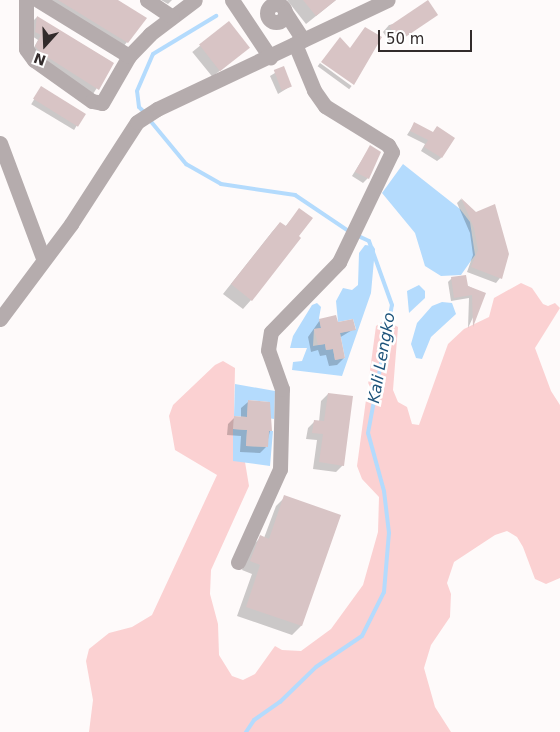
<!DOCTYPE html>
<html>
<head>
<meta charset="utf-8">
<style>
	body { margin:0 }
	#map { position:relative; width:560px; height:732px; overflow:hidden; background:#fefafa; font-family:"DejaVu Sans",sans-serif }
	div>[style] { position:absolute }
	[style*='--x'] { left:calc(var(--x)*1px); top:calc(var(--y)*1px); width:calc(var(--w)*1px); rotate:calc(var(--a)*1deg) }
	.green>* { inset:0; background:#fbd1d2 }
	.water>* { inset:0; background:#b4dbfd }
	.shadow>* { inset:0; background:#0003; transform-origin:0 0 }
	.stream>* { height:4px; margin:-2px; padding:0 2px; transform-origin:2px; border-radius:2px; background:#b4dbfd }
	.building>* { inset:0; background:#d8c4c5; transform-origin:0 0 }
	.minor>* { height:15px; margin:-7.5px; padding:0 7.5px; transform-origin:7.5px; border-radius:7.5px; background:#b5acad }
	.minor>.ring { margin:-7.5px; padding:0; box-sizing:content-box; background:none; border:15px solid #b5acad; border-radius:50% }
	span { translate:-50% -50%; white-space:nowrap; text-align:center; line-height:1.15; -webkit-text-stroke:5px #fff; paint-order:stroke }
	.water-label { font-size:16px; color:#1d537a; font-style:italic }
	.north { position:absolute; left:20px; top:20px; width:50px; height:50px; -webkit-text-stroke:4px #fff; paint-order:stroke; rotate:200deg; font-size:14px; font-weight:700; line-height:20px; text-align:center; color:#322b2b }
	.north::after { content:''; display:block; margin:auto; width:18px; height:22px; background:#322b2b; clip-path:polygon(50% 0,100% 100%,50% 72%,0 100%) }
	.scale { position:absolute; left:378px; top:30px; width:94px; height:22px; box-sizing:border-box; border:2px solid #322b2b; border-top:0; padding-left:6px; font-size:15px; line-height:18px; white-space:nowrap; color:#322b2b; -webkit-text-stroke:4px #fff; paint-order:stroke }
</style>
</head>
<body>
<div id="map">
	<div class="green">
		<i style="clip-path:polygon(521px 283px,532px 288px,543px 304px,548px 306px,555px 303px,560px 308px,535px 348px,551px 391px,560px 405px,560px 578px,546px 584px,535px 579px,523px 547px,517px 537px,507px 531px,495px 535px,454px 562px,447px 583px,451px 594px,450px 617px,431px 645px,424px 668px,435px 707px,451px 732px,89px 732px,93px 700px,86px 661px,89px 649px,109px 633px,132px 627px,152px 615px,217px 475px,175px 450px,169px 416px,173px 405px,215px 365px,223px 361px,235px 368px,233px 460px,245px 462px,249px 486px,211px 570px,210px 594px,218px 624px,219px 655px,232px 676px,243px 680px,255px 674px,275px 646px,282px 650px,301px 651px,331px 629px,363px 585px,378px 532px,379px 497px,362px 479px,357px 466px,376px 326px,385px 320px,398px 327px,393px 390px,398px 402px,407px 407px,412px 424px,419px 425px,448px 344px,464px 329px,489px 317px,494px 298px)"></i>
	</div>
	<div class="water">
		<i style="clip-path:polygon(403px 164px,460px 209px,470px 222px,475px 255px,461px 275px,441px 276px,425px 266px,415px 233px,382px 193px)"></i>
		<i style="clip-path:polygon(365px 245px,373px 246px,375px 249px,371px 293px,342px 376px,292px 370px,293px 362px,302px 361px,307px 348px,290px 348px,293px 336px,312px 305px,317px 303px,321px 307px,319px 318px,321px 328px,314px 329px,313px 346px,325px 344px,326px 350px,333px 349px,335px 360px,345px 358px,340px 333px,356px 329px,353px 319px,338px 322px,336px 301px,343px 288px,352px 290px,358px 285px,359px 253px)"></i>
		<i style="clip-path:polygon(419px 285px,425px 291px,425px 298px,409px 313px,407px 291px)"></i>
		<i style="clip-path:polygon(442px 302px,452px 303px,456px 314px,431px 337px,422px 359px,416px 358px,411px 344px,417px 323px,432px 306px)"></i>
		<i style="clip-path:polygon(235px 384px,275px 391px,274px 419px,268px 418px,269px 402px,248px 400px,247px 417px,234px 416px)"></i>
		<i style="clip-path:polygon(233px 429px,247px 430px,246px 446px,267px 447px,269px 431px,273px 431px,270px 466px,233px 461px)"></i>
	</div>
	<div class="shadow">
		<i style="clip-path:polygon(47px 0,116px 0,127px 42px,123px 47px)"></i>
		<i style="clip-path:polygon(161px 0,172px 0,168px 4px)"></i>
		<i style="clip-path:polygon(287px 0,336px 0,306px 24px)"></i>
		<i style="clip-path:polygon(436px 15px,392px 46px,383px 32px,389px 25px)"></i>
		<i style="clip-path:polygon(37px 17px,113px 63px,93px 94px,32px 51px,38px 40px,32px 36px,33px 21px)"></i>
		<i style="left:228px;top:23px;width:32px;height:46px;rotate:51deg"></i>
		<i style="left:320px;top:63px;width:39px;height:4px;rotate:36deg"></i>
		<i style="clip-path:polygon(283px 68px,291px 86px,278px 94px,270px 76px)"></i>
		<i style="left:41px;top:88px;width:50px;height:19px;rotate:31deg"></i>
		<i style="clip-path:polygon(414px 124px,433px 133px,437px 127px,441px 158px,437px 161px,421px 151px,425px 144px,407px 135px)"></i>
		<i style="clip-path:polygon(370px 147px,368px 178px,363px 183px,352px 176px)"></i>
		<i style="clip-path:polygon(461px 199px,508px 253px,500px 278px,496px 283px,467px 272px,473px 255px,470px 233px,457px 203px)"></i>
		<i style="clip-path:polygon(299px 210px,251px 300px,243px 309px,223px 294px,272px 232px,280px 223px,285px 227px)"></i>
		<i style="clip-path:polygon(452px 278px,484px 294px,468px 328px,469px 298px,451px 301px,448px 282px)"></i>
		<i style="clip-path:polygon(320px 320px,354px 329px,339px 338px,344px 358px,337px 365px,329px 366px,326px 355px,320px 356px,318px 350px,311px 352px,308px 337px)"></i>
		<i style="clip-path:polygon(328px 394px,343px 465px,336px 472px,313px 469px,317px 440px,306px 439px,308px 428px,315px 421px,319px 422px,321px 401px)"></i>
		<i style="clip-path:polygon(248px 402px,270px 431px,266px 447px,260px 453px,240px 452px,241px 436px,227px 435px,228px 424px,235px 417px,241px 418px,241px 408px)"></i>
		<i style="clip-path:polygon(285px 497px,340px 516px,301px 626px,292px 635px,237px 616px,252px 574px,242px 570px,246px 558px,252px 546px,261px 537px,264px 538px,276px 506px)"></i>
	</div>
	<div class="stream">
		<i style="--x:144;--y:112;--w:7;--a:-135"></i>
		<i style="--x:139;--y:107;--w:16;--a:-97"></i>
		<i style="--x:137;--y:91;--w:40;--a:-66.6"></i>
		<i style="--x:153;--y:54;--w:74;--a:-31.1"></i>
		<i style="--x:148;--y:118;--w:60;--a:50.4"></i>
		<i style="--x:186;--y:164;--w:40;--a:29.7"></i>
		<i style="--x:221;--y:184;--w:75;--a:8.5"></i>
		<i style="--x:295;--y:195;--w:66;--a:33.9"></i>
		<i style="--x:246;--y:732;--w:14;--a:-56"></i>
		<i style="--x:254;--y:720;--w:32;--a:-35"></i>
		<i style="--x:280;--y:702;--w:50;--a:-44.2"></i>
		<i style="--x:316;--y:667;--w:55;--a:-34"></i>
		<i style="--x:362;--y:636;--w:49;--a:-63.4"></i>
		<i style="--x:384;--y:592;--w:59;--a:-85.2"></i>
		<i style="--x:389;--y:533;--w:42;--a:-96.8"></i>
		<i style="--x:384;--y:491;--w:60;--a:-105.4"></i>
		<i style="--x:368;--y:433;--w:130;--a:-79.4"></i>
		<i style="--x:392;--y:305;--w:68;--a:-109.8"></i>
		<i style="--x:369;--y:241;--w:14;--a:-155"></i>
	</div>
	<div class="building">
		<i style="clip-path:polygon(58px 0,118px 0,147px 18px,128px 43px)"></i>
		<i style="clip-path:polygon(303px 0,336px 0,316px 16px)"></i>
		<i style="left:428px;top:0;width:18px;height:47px;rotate:56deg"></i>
		<i style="clip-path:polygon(37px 16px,114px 63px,99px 90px,41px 53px,35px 46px,41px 35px,35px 32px)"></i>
		<i style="left:229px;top:21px;width:34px;height:38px;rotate:52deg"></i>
		<i style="clip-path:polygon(365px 27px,382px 37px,354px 85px,321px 62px,340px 37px,350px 48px)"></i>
		<i style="left:284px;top:66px;width:22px;height:11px;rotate:69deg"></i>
		<i style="left:41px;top:86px;width:53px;height:15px;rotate:32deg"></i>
		<i style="clip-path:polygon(414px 122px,433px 132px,437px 126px,455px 138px,442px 158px,424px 147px,428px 140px,410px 131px)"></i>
		<i style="clip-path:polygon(370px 145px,381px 152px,369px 179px,355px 172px)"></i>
		<i style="clip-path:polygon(461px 198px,476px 212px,495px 204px,509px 254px,502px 279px,471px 267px,478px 250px,474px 228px)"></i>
		<i style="clip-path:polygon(299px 208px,313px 218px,299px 236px,301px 238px,252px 301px,231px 284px,280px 222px,286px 226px)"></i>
		<i style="clip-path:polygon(466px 275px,468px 286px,486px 293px,473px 327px,472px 295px,454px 298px,451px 277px)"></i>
		<i style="clip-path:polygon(336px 315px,338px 322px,353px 319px,356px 330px,340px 333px,345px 358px,335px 360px,333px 349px,326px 350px,325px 344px,318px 345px,314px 329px,321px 328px,319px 319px)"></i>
		<i style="clip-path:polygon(328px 393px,353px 396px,344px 466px,319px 462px,323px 434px,312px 433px,314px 420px,324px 421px)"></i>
		<i style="clip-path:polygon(248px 400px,270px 402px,272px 431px,269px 431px,268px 447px,246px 446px,247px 430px,233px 429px,234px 416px,247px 417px)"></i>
		<i style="clip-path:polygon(284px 495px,341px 515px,302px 626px,246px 607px,260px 565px,250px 561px,260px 535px,269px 539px)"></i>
	</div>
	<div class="minor">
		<i style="--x:26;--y:0;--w:49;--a:90"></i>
		<i style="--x:26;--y:49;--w:14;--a:54"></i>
		<i style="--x:34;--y:60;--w:71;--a:35.3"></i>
		<i style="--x:92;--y:101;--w:10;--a:11"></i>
		<i style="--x:102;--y:103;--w:54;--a:-60.1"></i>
		<i style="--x:129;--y:56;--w:30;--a:-46"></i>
		<i style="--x:150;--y:34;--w:56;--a:-37.1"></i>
		<i style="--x:38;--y:0;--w:107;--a:31.6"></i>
		<i style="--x:147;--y:0;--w:30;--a:34"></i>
		<i style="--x:232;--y:0;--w:69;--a:56.3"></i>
		<i class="ring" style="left:267px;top:4px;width:3px;height:3px"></i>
		<i style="--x:285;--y:12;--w:33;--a:57"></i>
		<i style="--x:0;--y:143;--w:123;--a:69.5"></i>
		<i style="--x:0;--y:319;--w:119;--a:-53.2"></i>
		<i style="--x:71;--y:224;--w:121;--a:-57.1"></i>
		<i style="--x:137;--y:122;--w:24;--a:-33"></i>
		<i style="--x:157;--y:109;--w:255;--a:-25.3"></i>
		<i style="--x:238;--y:562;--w:102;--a:-65.7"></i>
		<i style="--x:280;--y:469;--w:80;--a:-88.6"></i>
		<i style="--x:282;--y:389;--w:41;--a:-109.7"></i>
		<i style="--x:268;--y:350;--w:18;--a:-81"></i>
		<i style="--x:271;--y:332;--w:98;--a:-45.8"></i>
		<i style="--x:339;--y:262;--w:122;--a:-64.3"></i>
		<i style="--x:392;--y:152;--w:8;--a:-120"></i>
		<i style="--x:388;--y:145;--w:74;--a:-148.2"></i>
		<i style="--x:325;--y:106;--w:19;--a:-125"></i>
		<i style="--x:314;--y:90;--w:50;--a:-112.4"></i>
	</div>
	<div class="water-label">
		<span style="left:382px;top:358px;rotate:-80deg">Kali Lengko</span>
	</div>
	<div class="north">N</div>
	<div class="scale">50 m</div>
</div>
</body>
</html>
